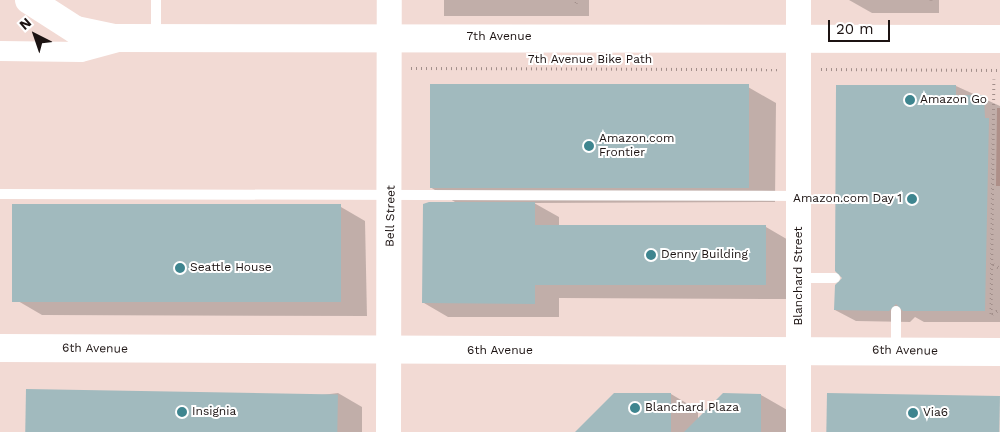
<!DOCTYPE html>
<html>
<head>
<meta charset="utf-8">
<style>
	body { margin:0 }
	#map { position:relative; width:1000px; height:432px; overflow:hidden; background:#f2dad4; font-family:"Work Sans",sans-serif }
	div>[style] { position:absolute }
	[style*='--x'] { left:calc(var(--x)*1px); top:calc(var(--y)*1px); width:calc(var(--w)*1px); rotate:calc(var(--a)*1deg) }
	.green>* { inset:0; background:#dab3aa }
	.shadow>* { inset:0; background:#0003; transform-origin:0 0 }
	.building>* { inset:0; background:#a1babe; transform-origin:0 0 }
	.path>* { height:3px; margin-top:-1.5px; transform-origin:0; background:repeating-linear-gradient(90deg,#a18e8a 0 1px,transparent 0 5px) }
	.service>* { height:10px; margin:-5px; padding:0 5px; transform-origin:5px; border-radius:5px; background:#fff }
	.minor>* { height:20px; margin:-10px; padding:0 10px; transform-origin:10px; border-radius:10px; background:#fff }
	.tertiary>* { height:25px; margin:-12.5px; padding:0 12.5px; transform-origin:12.5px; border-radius:12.5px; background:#fff }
	.secondary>* { height:28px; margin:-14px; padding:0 14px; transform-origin:14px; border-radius:14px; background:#fff }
	.dots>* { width:14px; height:14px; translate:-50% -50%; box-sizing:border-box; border:2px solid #fff; border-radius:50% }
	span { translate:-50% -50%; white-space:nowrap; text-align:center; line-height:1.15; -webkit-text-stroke:4px #fff; paint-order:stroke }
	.street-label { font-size:12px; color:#1c1312 }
	.poi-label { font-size:12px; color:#1c1312 }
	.left { translate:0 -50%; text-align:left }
	.right { translate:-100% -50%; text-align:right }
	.north { position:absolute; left:10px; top:10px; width:50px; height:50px; -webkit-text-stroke:4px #fff; paint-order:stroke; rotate:319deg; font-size:14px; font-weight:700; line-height:20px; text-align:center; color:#1c1312 }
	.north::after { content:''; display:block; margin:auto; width:18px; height:22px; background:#1c1312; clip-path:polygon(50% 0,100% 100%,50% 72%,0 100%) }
	.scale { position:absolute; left:828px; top:20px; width:62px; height:22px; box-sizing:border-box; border:2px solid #1c1312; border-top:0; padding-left:6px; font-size:15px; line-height:18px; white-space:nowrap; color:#1c1312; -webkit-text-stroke:4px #fff; paint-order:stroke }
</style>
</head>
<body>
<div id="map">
	<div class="green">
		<i style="clip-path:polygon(997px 108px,1000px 108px,1000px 186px,996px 186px)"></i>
	</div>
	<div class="shadow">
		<i style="left:444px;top:0;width:145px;height:16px"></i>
		<i style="clip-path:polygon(849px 0,939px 0,939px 13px,872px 13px)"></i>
		<i style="clip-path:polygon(956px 86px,1000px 106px,1000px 322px,924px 322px,915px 317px,910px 322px,856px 321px,835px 310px,844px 279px)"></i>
		<i style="clip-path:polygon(748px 87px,776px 103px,775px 202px,534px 203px,559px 217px,559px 226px,766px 227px,790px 241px,790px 299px,559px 298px,559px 317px,448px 317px,424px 303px,460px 205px,430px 187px)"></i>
		<i style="clip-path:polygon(341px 207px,365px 221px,367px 316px,42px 315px,18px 301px)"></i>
		<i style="clip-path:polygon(338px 393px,362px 407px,362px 432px,26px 432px)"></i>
		<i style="clip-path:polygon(671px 394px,698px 410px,698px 419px,761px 395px,789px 411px,788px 432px,577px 432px)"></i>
	</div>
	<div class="building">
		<i style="left:430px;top:84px;width:319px;height:104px"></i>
		<i style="clip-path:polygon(836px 85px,956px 85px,956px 95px,984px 95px,985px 118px,989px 118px,985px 311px,903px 311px,896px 304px,889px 311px,834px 310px,835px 285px,842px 278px,835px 271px)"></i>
		<i style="clip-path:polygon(429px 202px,535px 202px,535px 225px,766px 225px,766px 285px,535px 285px,535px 304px,422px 303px,423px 204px)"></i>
		<i style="left:12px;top:204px;width:329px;height:98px"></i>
		<i style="left:26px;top:389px;width:312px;height:43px;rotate:1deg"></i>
		<i style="clip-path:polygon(614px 393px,671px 393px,671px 432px,575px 432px)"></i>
		<i style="clip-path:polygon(723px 393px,761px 394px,761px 432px,684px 432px)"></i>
		<i style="left:827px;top:393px;width:173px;height:39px;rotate:1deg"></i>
	</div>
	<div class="path">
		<i style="--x:931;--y:0;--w:2;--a:90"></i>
		<i style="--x:576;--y:3;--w:3;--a:-72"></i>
		<i style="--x:411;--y:68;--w:366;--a:0.2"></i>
		<i style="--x:821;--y:69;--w:179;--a:0.3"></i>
		<i style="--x:993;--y:264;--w:8;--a:30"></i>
		<i style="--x:991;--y:314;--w:235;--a:-89.3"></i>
		<i style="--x:992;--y:314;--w:9;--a:-32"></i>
	</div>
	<div class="service">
		<i style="--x:156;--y:0;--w:37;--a:90"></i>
		<i style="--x:0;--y:194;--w:798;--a:0.14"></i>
		<i style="--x:799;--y:278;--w:36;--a:0"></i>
		<i style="--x:896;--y:349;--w:38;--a:-90"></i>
	</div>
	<div class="minor">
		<i style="--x:0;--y:51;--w:81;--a:0.7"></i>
		<i style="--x:81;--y:52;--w:42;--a:-15"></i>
	</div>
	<div class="tertiary">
		<i style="--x:798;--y:0;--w:432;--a:90"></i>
		<i style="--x:388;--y:432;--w:432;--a:-89.9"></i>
	</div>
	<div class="secondary">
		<i style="--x:29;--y:0;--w:56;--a:32.6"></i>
		<i style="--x:76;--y:30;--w:40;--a:12"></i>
		<i style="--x:115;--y:38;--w:885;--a:0.06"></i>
		<i style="--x:0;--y:348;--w:1000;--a:0.23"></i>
	</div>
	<div class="dots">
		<i style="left:910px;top:100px;background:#3e858f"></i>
		<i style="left:589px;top:146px;background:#3e858f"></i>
		<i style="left:912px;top:199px;background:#3e858f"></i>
		<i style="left:651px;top:255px;background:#3e858f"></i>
		<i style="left:180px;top:268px;background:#3e858f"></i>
		<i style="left:635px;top:408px;background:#3e858f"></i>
		<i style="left:182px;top:412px;background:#3e858f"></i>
		<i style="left:913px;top:413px;background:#3e858f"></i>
	</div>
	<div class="street-label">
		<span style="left:499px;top:37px">7th Avenue</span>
		<span style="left:590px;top:60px">7th Avenue Bike Path</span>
		<span style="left:391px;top:216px;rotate:-89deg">Bell Street</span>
		<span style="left:799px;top:276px;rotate:-90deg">Blanchard Street</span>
		<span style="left:95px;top:349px;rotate:1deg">6th Avenue</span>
		<span style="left:500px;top:351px">6th Avenue</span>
		<span style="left:905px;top:351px;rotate:1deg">6th Avenue</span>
	</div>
	<div class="poi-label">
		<span class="left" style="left:920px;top:100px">Amazon Go</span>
		<span class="left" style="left:599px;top:146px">Amazon.com<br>Frontier</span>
		<span class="right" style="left:902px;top:199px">Amazon.com Day 1</span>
		<span class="left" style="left:661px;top:255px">Denny Building</span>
		<span class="left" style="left:190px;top:268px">Seattle House</span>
		<span class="left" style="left:645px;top:408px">Blanchard Plaza</span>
		<span class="left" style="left:192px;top:412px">Insignia</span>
		<span class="left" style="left:923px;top:413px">Via6</span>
	</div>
	<div class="north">N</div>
	<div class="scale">20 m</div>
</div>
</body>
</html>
